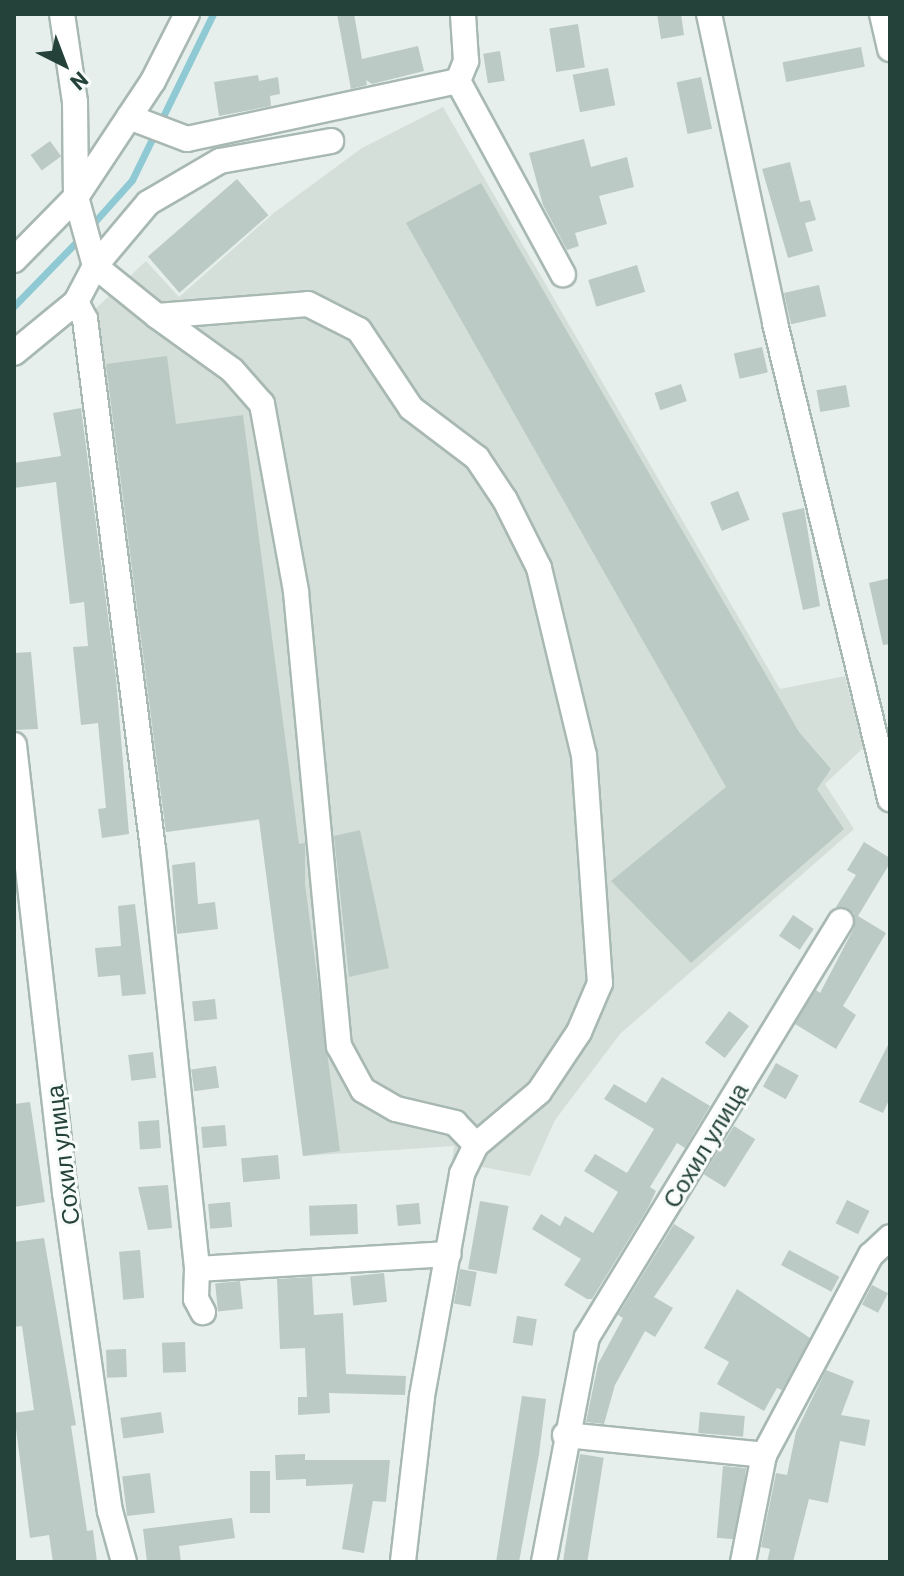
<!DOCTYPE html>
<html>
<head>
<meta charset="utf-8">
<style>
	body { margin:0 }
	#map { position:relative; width:904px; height:1576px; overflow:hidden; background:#e6efeb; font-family:Barlow,sans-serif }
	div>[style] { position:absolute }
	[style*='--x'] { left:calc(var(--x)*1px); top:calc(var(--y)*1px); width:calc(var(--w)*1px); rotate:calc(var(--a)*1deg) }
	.built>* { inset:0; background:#d4dfda }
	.stream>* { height:7px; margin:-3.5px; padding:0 3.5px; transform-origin:3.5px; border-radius:3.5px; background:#8ec9d4 }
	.building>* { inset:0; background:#bbcac4; transform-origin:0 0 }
	.roads { filter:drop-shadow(2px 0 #a8b8b2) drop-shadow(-2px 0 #a8b8b2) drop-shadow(0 2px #a8b8b2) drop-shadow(0 -2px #a8b8b2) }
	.minor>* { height:24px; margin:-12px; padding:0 12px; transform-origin:12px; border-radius:12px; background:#fff }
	span { translate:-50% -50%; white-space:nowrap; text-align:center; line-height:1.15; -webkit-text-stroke:6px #f7fbf9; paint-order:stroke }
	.street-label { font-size:24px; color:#24423a }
	.frame { position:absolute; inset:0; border:16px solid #24423a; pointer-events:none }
	.north { position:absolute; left:24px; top:24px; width:80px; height:80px; -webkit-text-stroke:6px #f7fbf9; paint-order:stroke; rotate:138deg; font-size:22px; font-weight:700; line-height:32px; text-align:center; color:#24423a }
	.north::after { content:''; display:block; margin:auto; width:28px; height:36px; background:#24423a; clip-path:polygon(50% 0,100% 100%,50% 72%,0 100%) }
</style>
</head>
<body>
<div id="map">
	<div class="built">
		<i style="clip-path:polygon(443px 107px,780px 689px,845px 676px,863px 748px,825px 784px,854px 829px,620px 1034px,555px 1120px,530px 1176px,452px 1161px,454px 1146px,303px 1156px,259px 820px,166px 832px,90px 314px,146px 261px,179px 297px,275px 212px,362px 148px)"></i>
	</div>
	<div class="stream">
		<i style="--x:90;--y:227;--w:63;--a:-48.2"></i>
		<i style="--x:132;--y:180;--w:185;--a:-64"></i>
		<i style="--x:14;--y:306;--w:98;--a:-45.8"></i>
	</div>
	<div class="building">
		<i style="clip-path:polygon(337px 14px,354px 14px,362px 59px,418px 46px,424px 71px,372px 84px,366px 80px,367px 85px,351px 89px)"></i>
		<i style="clip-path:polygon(657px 14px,681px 14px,684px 35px,661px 39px)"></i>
		<i style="left:578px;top:24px;width:44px;height:29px;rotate:81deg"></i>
		<i style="left:861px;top:47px;width:20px;height:80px;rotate:79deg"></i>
		<i style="left:500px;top:51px;width:30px;height:17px;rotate:81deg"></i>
		<i style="left:608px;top:68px;width:38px;height:36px;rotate:79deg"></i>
		<i style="clip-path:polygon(258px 75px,259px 81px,278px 77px,280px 94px,270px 96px,271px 106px,219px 116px,214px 82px)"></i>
		<i style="left:701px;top:77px;width:53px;height:25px;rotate:78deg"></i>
		<i style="clip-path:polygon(584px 139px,591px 167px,627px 157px,634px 187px,599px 196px,607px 224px,575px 233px,579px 246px,567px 250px,543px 205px,529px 153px)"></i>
		<i style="left:50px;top:141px;width:19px;height:24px;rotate:54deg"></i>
		<i style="clip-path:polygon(790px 162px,800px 202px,810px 200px,816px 220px,805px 223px,813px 251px,788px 258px,762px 169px)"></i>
		<i style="left:237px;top:179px;width:48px;height:118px;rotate:49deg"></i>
		<i style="clip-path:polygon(481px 183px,799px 732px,831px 769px,817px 789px,844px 829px,691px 963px,611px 881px,726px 787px,406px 223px)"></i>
		<i style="left:637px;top:265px;width:28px;height:51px;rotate:73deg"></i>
		<i style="left:819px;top:285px;width:32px;height:36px;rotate:77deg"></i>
		<i style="left:762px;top:347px;width:26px;height:29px;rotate:77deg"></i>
		<i style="clip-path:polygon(167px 356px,176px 424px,243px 415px,299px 844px,305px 843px,305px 884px,340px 1151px,303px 1156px,259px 819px,166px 832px,106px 364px)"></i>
		<i style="left:681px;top:384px;width:18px;height:28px;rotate:71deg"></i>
		<i style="left:846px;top:385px;width:22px;height:30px;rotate:80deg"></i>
		<i style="clip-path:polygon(81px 408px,116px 678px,129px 834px,102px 838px,98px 809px,106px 808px,98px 723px,81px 725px,73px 647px,88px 646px,84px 602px,70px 604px,56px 482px,14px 488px,14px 463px,61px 456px,53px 413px)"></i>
		<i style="left:738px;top:491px;width:31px;height:30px;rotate:68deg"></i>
		<i style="clip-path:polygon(804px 508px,820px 606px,803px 610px,782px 513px)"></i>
		<i style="clip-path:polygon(890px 578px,890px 644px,883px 645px,869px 583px)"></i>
		<i style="clip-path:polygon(31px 652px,38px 729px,14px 730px,14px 653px)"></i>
		<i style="clip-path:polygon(360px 830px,389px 968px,349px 977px,334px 836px)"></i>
		<i style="clip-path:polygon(864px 842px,890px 858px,890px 863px,858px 916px,886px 933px,843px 1006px,856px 1015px,836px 1049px,795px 1024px,816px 990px,820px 993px,854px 928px,854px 913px,836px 907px,856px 875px,847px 870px)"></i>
		<i style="clip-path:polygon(195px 862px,198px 904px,215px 902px,218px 929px,177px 934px,172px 865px)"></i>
		<i style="clip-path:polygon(135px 904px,146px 994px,122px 996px,120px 975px,98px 977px,95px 948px,121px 946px,118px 906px)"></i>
		<i style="left:793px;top:915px;width:25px;height:25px;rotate:34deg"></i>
		<i style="left:215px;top:999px;width:20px;height:23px;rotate:84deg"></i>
		<i style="left:729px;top:1011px;width:25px;height:40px;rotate:37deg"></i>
		<i style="clip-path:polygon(890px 1041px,890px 1098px,883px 1113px,859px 1102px)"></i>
		<i style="left:153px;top:1052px;width:26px;height:25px;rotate:83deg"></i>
		<i style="left:776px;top:1063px;width:26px;height:27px;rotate:29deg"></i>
		<i style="left:216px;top:1066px;width:22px;height:25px;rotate:82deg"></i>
		<i style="clip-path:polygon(662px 1077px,710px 1106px,685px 1148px,677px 1143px,650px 1187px,656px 1191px,648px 1208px,592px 1299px,587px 1299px,564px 1285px,581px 1259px,532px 1229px,541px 1214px,560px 1226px,565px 1216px,593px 1233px,618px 1192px,584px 1171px,595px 1154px,627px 1173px,654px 1129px,604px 1099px,614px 1084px,646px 1103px)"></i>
		<i style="clip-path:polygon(30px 1102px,45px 1202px,14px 1207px,14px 1104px)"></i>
		<i style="left:159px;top:1120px;width:28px;height:21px;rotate:86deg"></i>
		<i style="left:225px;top:1125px;width:21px;height:24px;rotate:85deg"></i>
		<i style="left:734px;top:1126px;width:25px;height:57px;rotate:32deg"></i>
		<i style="left:278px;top:1155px;width:24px;height:37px;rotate:85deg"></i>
		<i style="clip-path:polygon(168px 1185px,172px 1228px,148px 1230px,138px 1187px)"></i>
		<i style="left:847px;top:1200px;width:25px;height:26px;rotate:26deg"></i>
		<i style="left:480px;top:1201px;width:29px;height:69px;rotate:10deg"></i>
		<i style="left:230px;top:1202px;width:25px;height:22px;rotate:85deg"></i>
		<i style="left:419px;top:1203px;width:21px;height:23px;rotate:85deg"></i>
		<i style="left:357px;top:1204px;width:30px;height:48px;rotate:88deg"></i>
		<i style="clip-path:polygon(674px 1224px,695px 1237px,654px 1297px,673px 1308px,655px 1337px,645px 1331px,615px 1385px,604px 1424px,586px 1422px,598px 1364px,623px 1318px,618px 1315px)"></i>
		<i style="clip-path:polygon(44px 1238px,76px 1425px,71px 1426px,87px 1531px,93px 1530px,97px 1562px,53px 1562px,49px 1535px,30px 1538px,14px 1413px,34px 1410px,22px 1326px,14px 1327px,14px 1242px)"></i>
		<i style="left:140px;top:1250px;width:48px;height:21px;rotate:85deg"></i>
		<i style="left:789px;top:1250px;width:57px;height:17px;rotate:28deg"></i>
		<i style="left:460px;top:1269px;width:17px;height:35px;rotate:10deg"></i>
		<i style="left:384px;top:1273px;width:29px;height:34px;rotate:84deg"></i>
		<i style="clip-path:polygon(312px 1277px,314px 1315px,343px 1313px,346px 1374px,406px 1376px,405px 1395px,329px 1393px,330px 1413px,298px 1415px,298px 1397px,307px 1397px,305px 1348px,280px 1349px,277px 1279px)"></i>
		<i style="left:240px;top:1281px;width:28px;height:25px;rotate:84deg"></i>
		<i style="left:872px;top:1285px;width:18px;height:22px;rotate:27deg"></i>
		<i style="clip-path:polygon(737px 1289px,810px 1338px,782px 1390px,777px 1388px,764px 1411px,717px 1384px,729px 1362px,704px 1348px)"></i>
		<i style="left:517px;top:1316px;width:20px;height:27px;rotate:9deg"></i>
		<i style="left:185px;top:1342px;width:30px;height:23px;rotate:88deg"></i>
		<i style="left:126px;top:1349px;width:28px;height:20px;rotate:88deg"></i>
		<i style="clip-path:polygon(826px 1370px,854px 1381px,841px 1415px,870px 1420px,865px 1446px,840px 1441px,828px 1503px,809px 1499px,793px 1562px,767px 1562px,770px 1549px,761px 1547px,776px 1473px,787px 1475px,796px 1432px)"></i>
		<i style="clip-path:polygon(522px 1396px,546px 1399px,539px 1454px,519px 1562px,496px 1562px)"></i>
		<i style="left:161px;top:1412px;width:21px;height:41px;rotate:82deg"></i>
		<i style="left:700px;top:1412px;width:45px;height:21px;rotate:5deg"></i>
		<i style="clip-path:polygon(305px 1454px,305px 1460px,390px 1460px,386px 1502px,373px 1501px,364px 1553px,342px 1549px,353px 1484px,306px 1486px,306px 1479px,276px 1480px,275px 1455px)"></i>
		<i style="left:580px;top:1454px;width:24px;height:110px;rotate:9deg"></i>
		<i style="left:723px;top:1466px;width:23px;height:72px;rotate:5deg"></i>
		<i style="left:250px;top:1471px;width:20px;height:42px"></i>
		<i style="left:150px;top:1473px;width:40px;height:28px;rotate:83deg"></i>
		<i style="clip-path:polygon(232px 1518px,235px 1538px,179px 1546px,181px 1562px,147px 1562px,143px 1529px)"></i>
	</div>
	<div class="roads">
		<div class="minor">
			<i style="--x:62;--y:14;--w:89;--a:81.6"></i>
			<i style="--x:75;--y:102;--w:95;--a:89.4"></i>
			<i style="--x:76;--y:197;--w:72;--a:74.6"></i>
			<i style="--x:95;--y:266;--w:80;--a:38.9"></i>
			<i style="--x:157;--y:316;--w:151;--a:-4.5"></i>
			<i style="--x:308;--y:304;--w:57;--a:27"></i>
			<i style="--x:359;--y:330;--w:94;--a:56.3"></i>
			<i style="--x:411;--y:408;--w:83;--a:37.1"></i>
			<i style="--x:477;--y:458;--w:50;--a:56.3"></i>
			<i style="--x:505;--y:500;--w:76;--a:63.4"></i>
			<i style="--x:539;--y:568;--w:192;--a:76.5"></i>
			<i style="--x:584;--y:755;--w:229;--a:86"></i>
			<i style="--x:600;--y:983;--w:53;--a:113.2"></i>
			<i style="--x:579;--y:1032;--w:72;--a:123.7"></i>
			<i style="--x:539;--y:1092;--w:82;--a:139.9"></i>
			<i style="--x:476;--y:1145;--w:32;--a:116"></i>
			<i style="--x:462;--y:1174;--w:227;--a:100.2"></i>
			<i style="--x:422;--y:1397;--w:166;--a:96.6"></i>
			<i style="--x:709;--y:14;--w:316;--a:77.9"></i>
			<i style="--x:775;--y:323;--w:490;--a:76.4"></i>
			<i style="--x:882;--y:14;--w:36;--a:77"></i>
			<i style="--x:458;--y:81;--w:220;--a:61.5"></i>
			<i style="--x:129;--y:117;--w:62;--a:20.8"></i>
			<i style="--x:187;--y:139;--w:277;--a:-12.1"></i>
			<i style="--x:458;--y:81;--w:22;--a:-68"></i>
			<i style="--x:466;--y:61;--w:47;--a:-93.7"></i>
			<i style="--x:14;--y:260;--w:88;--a:-45.5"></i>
			<i style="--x:76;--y:197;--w:139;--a:-56.4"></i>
			<i style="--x:153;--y:81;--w:75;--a:-63.1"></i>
			<i style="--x:76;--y:302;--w:19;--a:62"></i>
			<i style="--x:85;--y:319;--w:534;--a:82.69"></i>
			<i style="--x:153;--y:849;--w:422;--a:84"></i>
			<i style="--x:197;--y:1269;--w:252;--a:-3.4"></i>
			<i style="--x:157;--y:316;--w:92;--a:35.8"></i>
			<i style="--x:232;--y:370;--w:45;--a:48.6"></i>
			<i style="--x:262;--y:404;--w:191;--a:79.7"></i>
			<i style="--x:296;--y:592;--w:456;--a:84.6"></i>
			<i style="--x:339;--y:1046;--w:50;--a:61.4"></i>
			<i style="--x:363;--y:1090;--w:38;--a:30"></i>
			<i style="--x:396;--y:1109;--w:61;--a:13.3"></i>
			<i style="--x:455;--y:1123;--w:30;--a:46"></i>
			<i style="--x:14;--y:353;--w:80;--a:-39.4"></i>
			<i style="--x:76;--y:302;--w:41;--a:-62.2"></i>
			<i style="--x:95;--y:266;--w:82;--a:-49.9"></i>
			<i style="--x:148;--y:203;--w:83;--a:-30.3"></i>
			<i style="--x:220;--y:161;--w:113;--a:-10.2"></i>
			<i style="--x:14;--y:745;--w:450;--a:83.5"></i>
			<i style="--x:65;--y:1192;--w:322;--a:82"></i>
			<i style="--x:110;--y:1511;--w:53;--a:74.6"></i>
			<i style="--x:197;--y:1269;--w:30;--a:92"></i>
			<i style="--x:196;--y:1299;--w:15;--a:62"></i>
			<i style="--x:565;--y:1435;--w:200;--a:5.7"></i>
			<i style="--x:544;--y:1562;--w:229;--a:-79.2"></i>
			<i style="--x:587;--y:1337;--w:487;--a:-58.6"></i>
			<i style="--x:743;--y:1562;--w:109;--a:-78.9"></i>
			<i style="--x:764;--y:1455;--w:227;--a:-61.9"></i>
			<i style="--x:871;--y:1255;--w:26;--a:-43"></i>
		</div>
	</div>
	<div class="street-label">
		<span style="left:705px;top:1145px;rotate:-59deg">Сохил улица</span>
		<span style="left:62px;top:1155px;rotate:-97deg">Сохил улица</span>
	</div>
	<div class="frame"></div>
	<div class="north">N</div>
</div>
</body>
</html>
